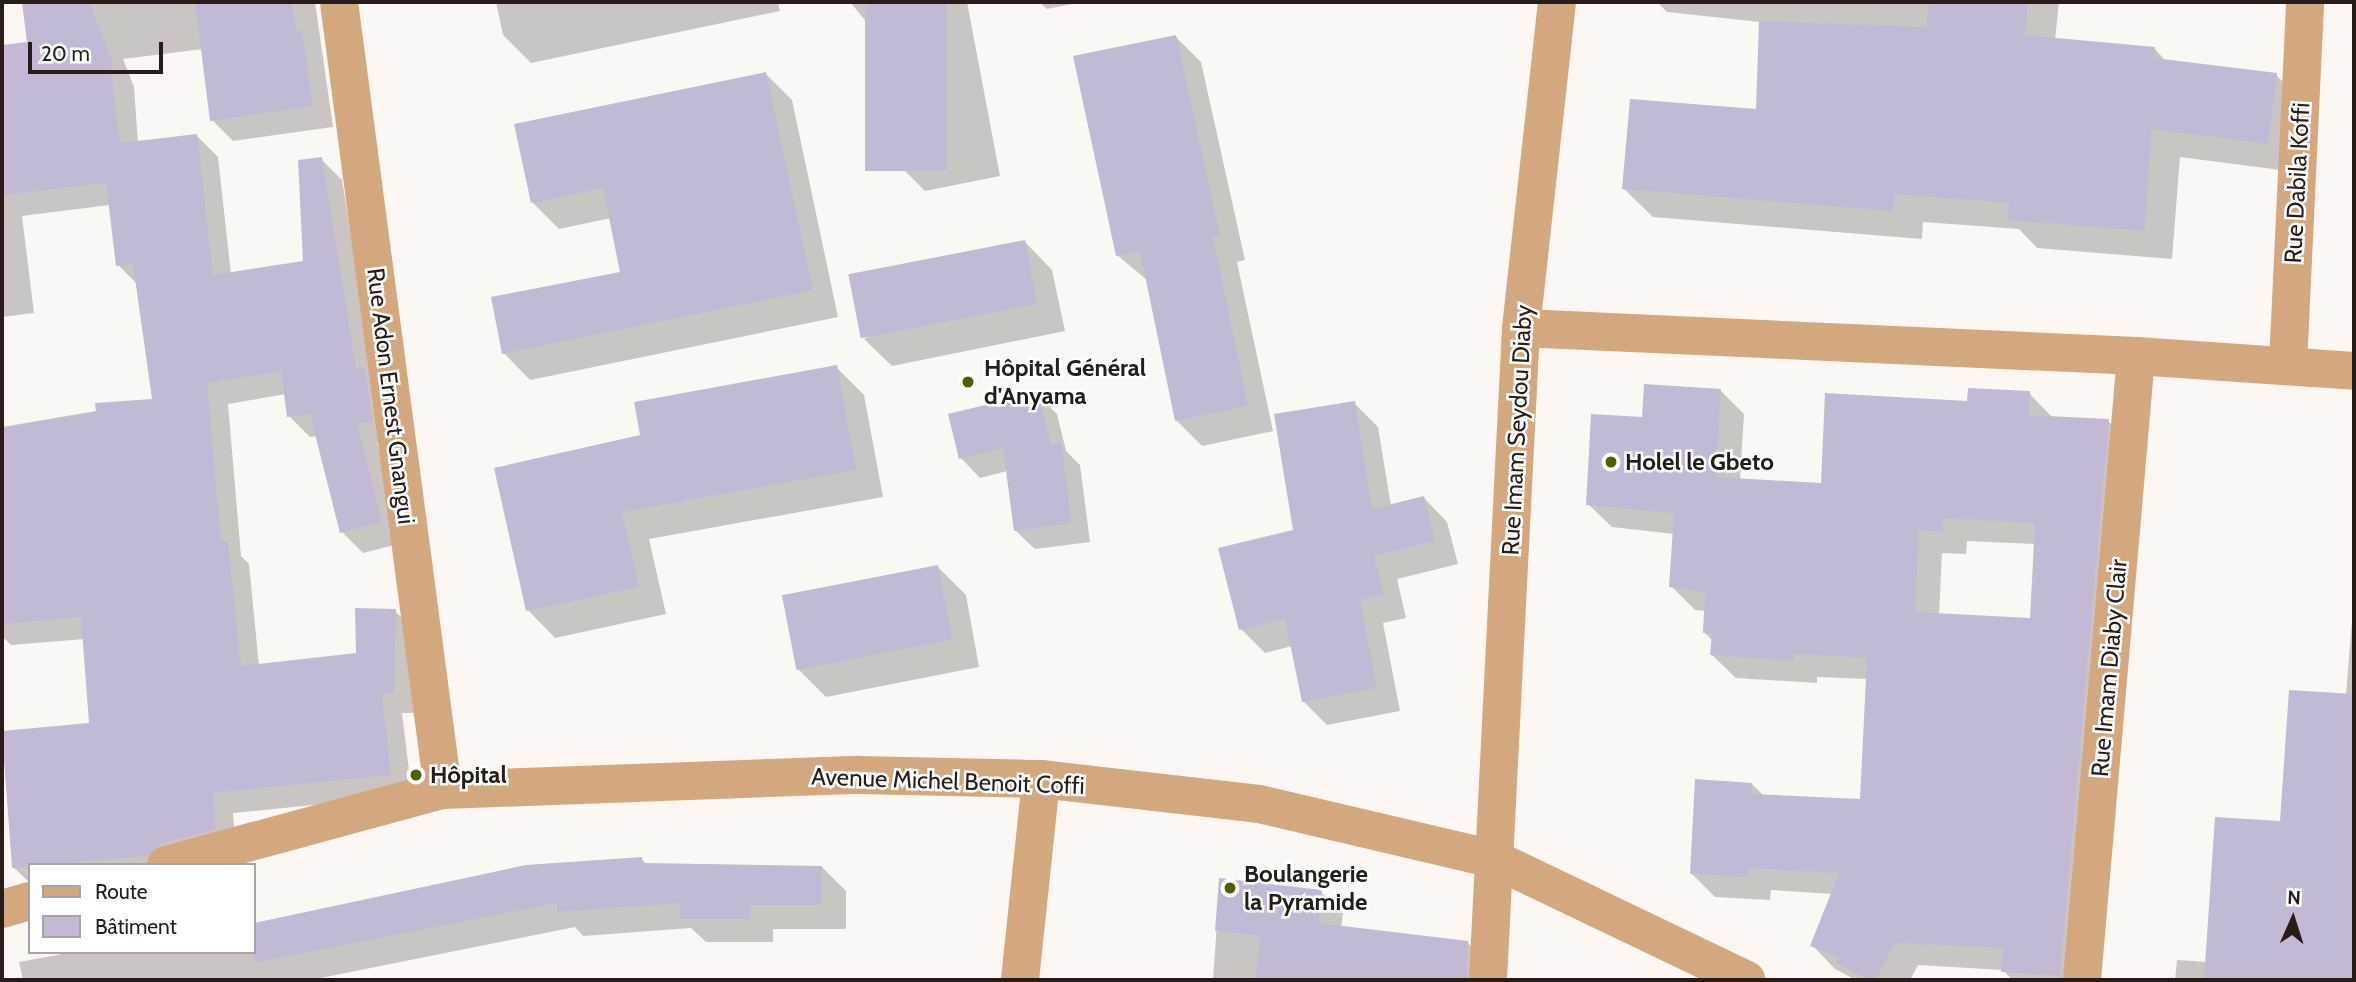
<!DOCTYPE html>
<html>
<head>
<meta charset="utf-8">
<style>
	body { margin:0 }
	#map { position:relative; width:2356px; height:982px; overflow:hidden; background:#fdf7f4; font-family:Cabin,sans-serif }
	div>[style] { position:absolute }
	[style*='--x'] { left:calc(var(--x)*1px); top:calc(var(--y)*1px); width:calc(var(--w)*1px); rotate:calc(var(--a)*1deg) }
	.shadow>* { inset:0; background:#0003 }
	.building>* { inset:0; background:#c3b9d5; transform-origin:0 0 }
	.minor>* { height:38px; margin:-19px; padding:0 19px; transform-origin:19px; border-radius:19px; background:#d3a87f }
	.tertiary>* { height:38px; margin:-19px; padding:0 19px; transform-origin:19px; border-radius:19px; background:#d3a87f }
	.dots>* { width:19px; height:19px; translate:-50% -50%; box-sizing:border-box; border:4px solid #fff; border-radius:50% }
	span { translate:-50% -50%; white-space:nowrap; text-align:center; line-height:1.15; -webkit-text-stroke:5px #fff; paint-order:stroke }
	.street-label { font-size:24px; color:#271c17 }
	.poi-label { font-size:24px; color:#271c17; font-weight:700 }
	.left { translate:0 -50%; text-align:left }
	.frame { position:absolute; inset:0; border:4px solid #271c17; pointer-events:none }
	.legend { position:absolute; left:28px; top:863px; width:228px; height:91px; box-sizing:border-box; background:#fff; border:2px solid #a9a4a2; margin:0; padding:9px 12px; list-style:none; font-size:21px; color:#271c17 }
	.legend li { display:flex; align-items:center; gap:14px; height:35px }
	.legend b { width:35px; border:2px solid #a9a4a2 }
	.north { position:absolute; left:2258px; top:884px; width:70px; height:70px; -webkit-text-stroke:5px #fff; paint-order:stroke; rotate:3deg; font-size:19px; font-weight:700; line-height:28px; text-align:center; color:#271c17 }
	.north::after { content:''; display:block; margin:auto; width:24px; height:32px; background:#271c17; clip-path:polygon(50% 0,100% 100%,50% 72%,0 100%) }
	.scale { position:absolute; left:28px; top:42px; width:135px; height:32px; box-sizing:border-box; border:4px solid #271c17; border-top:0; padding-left:9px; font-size:21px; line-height:24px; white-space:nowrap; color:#271c17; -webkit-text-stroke:5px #fff; paint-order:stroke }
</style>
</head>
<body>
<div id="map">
	<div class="shadow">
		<i style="clip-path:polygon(24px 2px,315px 2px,333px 127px,233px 141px,212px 120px,203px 49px,123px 59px,134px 87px,138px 143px,197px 136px,218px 157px,231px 274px,304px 262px,321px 159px,342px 180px,375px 380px,393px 443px,377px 442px,402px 543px,363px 553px,342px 532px,318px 436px,310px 437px,289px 416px,286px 394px,228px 404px,241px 556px,249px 564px,259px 666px,358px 655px,395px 611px,416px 632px,414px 713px,402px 713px,412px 795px,233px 813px,236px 850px,181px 865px,30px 865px,30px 883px,13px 867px,2px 733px,91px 724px,85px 639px,11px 645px,2px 636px,2px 427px,154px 401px,138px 285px,118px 265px,110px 205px,22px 216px,34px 313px,2px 317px,2px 47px,29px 44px)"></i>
		<i style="clip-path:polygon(496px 2px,778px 2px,780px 11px,531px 63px,503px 35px)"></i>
		<i style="clip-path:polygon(850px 2px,967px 2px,1000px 176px,925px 191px,901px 167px,873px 30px)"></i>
		<i style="clip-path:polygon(1039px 2px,1082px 2px,1047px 9px)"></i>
		<i style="clip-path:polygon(1657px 2px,2059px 2px,2055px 40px,2155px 49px,2166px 61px,2276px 75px,2305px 104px,2296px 172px,2180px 157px,2172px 259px,2037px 248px,2019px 229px,1923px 222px,1922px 239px,1653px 217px,1624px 189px,1757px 111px,1760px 22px,1667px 12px)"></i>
		<i style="clip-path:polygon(1176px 37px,1201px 62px,1245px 260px,1237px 262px,1273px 431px,1202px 446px,1176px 420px,1147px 280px,1117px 255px)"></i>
		<i style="clip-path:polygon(766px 74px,792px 100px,838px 317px,530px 380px,504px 353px,622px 273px,611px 218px,559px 229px,532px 202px)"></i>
		<i style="clip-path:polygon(1025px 242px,1052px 270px,1065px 331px,892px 366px,864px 339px)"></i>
		<i style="clip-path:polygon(836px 367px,864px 395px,883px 497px,649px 539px,666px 614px,555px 638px,528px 610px,642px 437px)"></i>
		<i style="clip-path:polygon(evenodd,1721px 391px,1744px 414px,1740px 480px,1822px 485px,1969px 403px,2029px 393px,2053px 418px,2108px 421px,2131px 444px,2085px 980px,2012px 980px,2003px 970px,1918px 965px,1910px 980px,1856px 980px,1835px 969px,1812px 945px,1833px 894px,1771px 890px,1770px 900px,1715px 897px,1692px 874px,1752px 784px,1764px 796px,1861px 801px,1868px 679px,1817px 677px,1817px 683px,1736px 678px,1712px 655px,1713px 641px,1704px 632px,1705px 611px,1695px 610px,1671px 586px,1674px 534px,1612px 527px,1588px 504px,1644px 419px,1721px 391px,1967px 541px,2036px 544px,2032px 620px,1939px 615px,1942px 553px,1966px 554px,1967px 541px)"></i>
		<i style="clip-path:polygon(1037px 394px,1057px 414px,1066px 451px,1080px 465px,1090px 542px,1035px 549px,1015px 530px,1007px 471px,980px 478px,961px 458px)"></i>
		<i style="clip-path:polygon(1354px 403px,1378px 427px,1391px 506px,1424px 498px,1447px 522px,1458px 564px,1397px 579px,1406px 618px,1383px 623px,1400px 711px,1327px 725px,1303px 701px,1292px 646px,1265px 653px,1241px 629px,1295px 531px)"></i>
		<i style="clip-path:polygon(938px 567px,966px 595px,979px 667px,826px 697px,798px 669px)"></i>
		<i style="clip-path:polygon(2354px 596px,2354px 980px,2175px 980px,2177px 960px,2207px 962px,2346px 695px)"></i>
		<i style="clip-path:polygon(641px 859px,648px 865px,822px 867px,846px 891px,846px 929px,773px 929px,773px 942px,706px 942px,691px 928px,583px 936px,575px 927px,311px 980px,23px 980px,19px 962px,73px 952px,254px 952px,254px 924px,526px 867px)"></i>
		<i style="clip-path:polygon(1220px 880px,1321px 892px,1343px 914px,1341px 927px,1467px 942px,1489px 964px,1488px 980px,1213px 980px)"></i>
	</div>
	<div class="building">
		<i style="clip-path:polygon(22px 2px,86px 2px,91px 6px,114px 66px,110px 67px,120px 143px,197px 134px,213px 275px,303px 261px,298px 160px,322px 157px,356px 369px,365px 368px,373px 423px,357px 422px,382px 522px,340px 533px,310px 414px,287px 417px,281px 371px,207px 383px,221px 542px,228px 541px,241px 666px,356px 653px,355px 608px,396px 609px,394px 693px,382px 693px,391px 775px,213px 793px,216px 829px,160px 844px,147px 856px,12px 868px,2px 731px,89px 723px,81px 617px,2px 624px,2px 428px,96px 412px,95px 403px,152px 399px,133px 264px,116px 266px,106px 183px,2px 195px,2px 45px,27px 42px)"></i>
		<i style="clip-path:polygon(195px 2px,292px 2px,296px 32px,302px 31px,313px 106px,210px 121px)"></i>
		<i style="left:865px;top:2px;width:81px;height:169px"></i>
		<i style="clip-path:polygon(1929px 2px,2028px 2px,2025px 35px,2155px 47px,2154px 58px,2277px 73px,2268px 144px,2152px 129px,2144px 231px,2007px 220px,2009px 203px,1895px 194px,1893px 211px,1622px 189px,1630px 99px,1756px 109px,1759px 21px,1926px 27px)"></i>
		<i style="clip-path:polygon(1176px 35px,1220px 235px,1213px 236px,1248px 406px,1175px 421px,1140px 251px,1116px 256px,1073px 56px)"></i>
		<i style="clip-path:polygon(766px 72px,813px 290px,502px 354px,491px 297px,620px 272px,603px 188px,531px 203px,514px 124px)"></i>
		<i style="left:1025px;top:240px;width:65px;height:180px;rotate:79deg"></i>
		<i style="clip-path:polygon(837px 365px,856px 470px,622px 512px,639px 587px,526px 611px,494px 468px,640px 435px,634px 402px)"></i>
		<i style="clip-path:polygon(evenodd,1644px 384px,1721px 389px,1716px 477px,1821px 483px,1825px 393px,1967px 401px,1968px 388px,2030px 391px,2029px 415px,2109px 419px,2060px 976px,2001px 972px,2003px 948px,1894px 943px,1876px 980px,1871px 980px,1836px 963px,1839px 957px,1810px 946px,1839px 873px,1748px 868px,1747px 877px,1690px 874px,1695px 779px,1752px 783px,1752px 794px,1860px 799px,1867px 658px,1794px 654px,1794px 661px,1710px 655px,1712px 633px,1703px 633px,1705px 592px,1669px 587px,1674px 513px,1586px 505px,1591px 414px,1642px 417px,1644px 384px,1944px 518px,2035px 523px,2030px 618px,1915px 612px,1919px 530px,1943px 532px,1944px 518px)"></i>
		<i style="clip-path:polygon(1038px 392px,1051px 445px,1061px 443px,1072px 523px,1014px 531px,1003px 448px,959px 459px,948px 414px)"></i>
		<i style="clip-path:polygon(1355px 401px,1372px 509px,1424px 496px,1435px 541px,1374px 556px,1384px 594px,1360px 600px,1377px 688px,1302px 702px,1285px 619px,1239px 630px,1218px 548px,1293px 530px,1274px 414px)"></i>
		<i style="left:938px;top:565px;width:76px;height:159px;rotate:79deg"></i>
		<i style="clip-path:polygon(2289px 690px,2354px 694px,2354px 980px,2204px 980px,2215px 817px,2280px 821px)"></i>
		<i style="clip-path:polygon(642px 857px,643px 863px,822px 866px,822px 905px,750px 905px,750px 919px,680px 919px,680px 903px,557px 912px,557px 903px,254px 963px,254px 923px,526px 865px)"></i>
		<i style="clip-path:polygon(1219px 878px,1322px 890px,1318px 923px,1468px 941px,1466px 980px,1255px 980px,1260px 935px,1215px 931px)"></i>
	</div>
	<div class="minor">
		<i style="--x:339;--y:2;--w:795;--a:82.48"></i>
		<i style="--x:1521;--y:328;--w:616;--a:2.61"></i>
		<i style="--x:2136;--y:356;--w:219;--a:3.9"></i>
		<i style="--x:2288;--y:365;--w:363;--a:-87.3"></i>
		<i style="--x:1020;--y:980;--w:202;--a:-84"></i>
		<i style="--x:1488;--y:980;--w:653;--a:-87.1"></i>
		<i style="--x:1521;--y:328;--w:328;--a:-83.7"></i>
		<i style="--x:2082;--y:980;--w:626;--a:-85.05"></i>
	</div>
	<div class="tertiary">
		<i style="--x:166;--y:865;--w:287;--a:-15.2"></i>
		<i style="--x:443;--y:790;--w:416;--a:-2.1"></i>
		<i style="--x:859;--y:775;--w:182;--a:1.3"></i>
		<i style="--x:1041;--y:779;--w:219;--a:6.5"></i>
		<i style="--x:1259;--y:804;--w:241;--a:13.2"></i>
		<i style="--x:1494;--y:859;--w:280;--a:25.6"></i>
		<i style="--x:2;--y:909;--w:29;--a:-16"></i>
	</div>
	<div class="dots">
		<i style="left:968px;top:382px;background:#4f5f02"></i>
		<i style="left:1611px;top:462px;background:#4f5f02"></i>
		<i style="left:416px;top:775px;background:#4f5f02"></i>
		<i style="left:1230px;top:888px;background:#4f5f02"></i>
	</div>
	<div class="street-label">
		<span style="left:2297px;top:183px;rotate:-87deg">Rue Dabila Koffi</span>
		<span style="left:391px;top:396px;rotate:83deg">Rue Adon Ernest Gnangui</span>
		<span style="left:1517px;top:430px;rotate:-87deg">Rue Imam Seydou Diaby</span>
		<span style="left:2109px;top:668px;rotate:-85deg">Rue Imam Diaby Clair</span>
		<span style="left:948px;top:781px;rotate:2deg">Avenue Michel Benoit Coffi</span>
	</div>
	<div class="poi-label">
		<span class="left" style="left:984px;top:382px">Hôpital Général<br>d'Anyama</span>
		<span class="left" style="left:1625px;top:462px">Holel le Gbeto</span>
		<span class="left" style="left:430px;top:775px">Hôpital</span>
		<span class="left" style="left:1244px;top:888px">Boulangerie<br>la Pyramide</span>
	</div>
	<div class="frame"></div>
	<ul class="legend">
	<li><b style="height:9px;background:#d3a87f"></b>Route</li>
	<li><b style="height:19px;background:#c3b9d5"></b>Bâtiment</li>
	</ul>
	<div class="north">N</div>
	<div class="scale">20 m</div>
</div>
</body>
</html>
